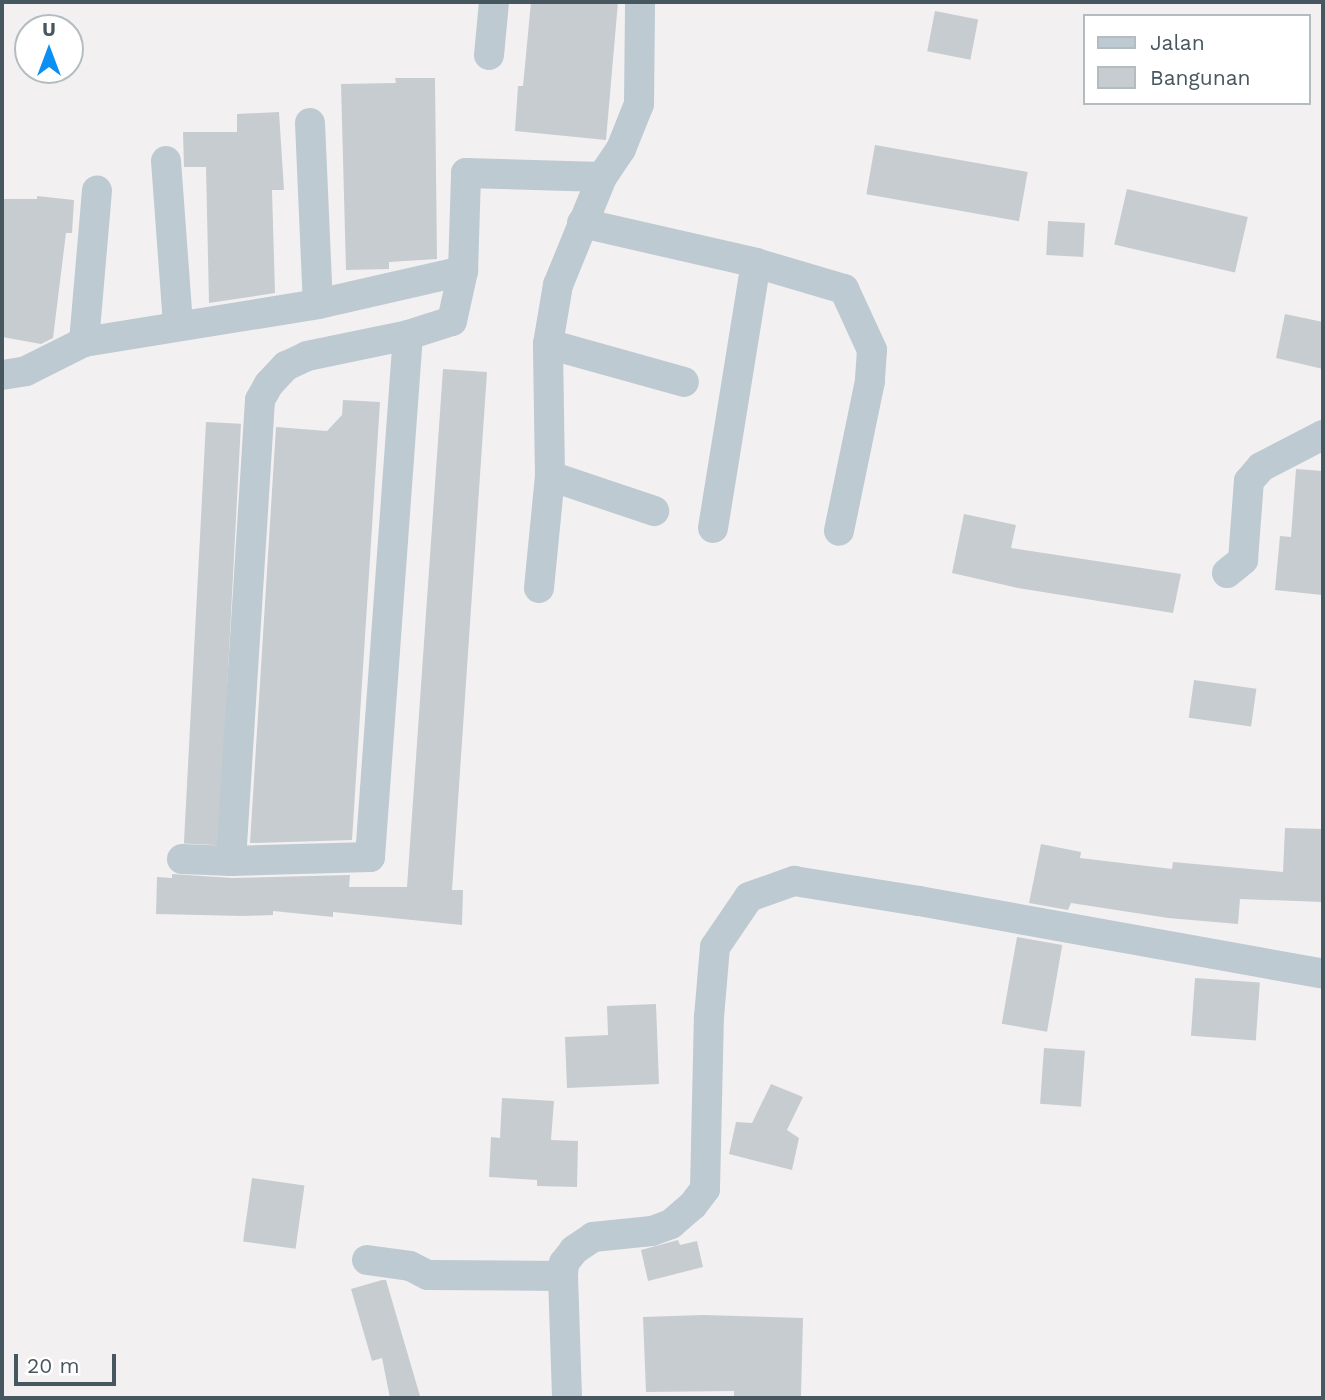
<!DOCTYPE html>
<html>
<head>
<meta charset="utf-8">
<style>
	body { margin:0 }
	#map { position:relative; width:1325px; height:1400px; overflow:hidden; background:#f3f0f1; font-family:"Work Sans",sans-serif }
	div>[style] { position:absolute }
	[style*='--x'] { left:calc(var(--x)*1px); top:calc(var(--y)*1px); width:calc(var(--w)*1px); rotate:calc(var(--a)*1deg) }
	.building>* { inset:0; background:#c7ccd0; transform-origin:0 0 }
	.minor>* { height:30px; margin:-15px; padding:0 15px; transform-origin:15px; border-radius:15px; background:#bdcad1 }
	span { translate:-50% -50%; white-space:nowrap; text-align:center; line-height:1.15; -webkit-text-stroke:5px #fff; paint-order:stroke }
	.frame { position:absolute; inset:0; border:4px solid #475760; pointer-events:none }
	.legend { position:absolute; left:1083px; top:14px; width:228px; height:91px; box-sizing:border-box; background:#fff; border:2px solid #b5bcbf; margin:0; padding:9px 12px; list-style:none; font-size:21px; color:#475760 }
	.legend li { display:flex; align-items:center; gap:14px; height:35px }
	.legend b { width:35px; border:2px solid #b5bcbf }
	.north { position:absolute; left:14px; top:14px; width:70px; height:70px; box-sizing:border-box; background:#fff; border:2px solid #b5bcbf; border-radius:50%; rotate:0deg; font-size:19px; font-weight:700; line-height:28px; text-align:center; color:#475760 }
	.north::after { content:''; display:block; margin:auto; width:24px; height:32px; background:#0b8ff2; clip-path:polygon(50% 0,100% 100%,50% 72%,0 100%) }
	.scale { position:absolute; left:14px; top:1354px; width:102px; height:32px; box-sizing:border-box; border:4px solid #475760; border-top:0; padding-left:9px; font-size:21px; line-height:24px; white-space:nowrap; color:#475760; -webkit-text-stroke:5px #fff; paint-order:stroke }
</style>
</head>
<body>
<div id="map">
	<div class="building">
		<i style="clip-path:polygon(531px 2px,618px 2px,606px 140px,515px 131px,518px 86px,523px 86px)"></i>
		<i style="left:935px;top:11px;width:44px;height:41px;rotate:11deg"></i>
		<i style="clip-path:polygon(395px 78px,435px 78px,437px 259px,389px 262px,389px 269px,346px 270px,341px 84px,396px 83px)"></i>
		<i style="clip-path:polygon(279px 112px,284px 190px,272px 190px,275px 293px,209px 303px,206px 167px,184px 167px,183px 132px,237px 132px,237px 114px)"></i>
		<i style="left:875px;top:145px;width:155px;height:50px;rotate:10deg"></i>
		<i style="left:1127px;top:189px;width:124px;height:57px;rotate:13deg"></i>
		<i style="clip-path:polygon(37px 196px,74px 200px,72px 233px,66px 233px,53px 338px,41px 344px,2px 337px,2px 199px,37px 199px)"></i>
		<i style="left:1048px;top:221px;width:37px;height:34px;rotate:3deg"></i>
		<i style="clip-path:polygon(1285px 314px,1323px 322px,1323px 369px,1276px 358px)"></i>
		<i style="clip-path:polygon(443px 369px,487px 372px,452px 890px,463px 890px,462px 925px,333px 912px,333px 917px,273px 911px,273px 915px,243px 916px,156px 914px,157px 877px,172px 878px,172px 874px,232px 878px,350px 875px,349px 887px,407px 887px)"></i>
		<i style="clip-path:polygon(343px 400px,380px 402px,352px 840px,250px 843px,276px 427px,327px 431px,342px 415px)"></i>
		<i style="left:206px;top:422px;width:35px;height:422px;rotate:3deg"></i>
		<i style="clip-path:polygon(1296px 469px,1323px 471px,1322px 595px,1275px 590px,1280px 536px,1291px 537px)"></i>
		<i style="clip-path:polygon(964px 514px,1016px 525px,1011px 548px,1181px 574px,1173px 613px,1018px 588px,952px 573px)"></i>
		<i style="left:1194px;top:680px;width:63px;height:38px;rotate:8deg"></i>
		<i style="clip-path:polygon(1285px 828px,1323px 829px,1323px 902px,1240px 899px,1238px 924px,1168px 918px,1071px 903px,1068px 910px,1029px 903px,1041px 844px,1081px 852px,1080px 858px,1172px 869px,1173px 862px,1283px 872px)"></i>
		<i style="left:1017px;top:937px;width:46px;height:88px;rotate:10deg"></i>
		<i style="left:1195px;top:978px;width:65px;height:58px;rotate:4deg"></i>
		<i style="clip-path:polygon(656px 1004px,659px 1084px,567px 1088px,565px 1037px,608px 1035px,607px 1006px)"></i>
		<i style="left:1044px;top:1048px;width:41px;height:56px;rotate:4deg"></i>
		<i style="clip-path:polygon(771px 1084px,803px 1097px,787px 1130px,799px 1138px,792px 1170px,729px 1154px,736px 1122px,752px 1123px)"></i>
		<i style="clip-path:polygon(502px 1098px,554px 1101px,551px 1140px,578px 1141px,577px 1187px,537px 1186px,537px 1180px,489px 1177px,491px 1137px,500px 1138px)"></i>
		<i style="left:252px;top:1178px;width:53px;height:64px;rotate:8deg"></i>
		<i style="clip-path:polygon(678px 1240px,680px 1245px,697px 1241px,703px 1267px,648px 1281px,641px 1250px)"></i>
		<i style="clip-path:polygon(382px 1280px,386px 1280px,420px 1396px,390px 1398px,382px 1358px,372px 1361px,351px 1289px)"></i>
		<i style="clip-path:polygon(703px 1315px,803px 1318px,801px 1396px,734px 1398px,734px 1391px,646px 1392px,643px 1317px)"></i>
	</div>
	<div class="minor">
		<i style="--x:489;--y:55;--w:53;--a:-84.6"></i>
		<i style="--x:310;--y:123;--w:181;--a:87.5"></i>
		<i style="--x:166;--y:161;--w:164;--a:85.8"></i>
		<i style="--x:582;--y:223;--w:179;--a:12.9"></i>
		<i style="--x:756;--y:263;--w:92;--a:16.5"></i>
		<i style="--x:844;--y:289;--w:67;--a:65.3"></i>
		<i style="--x:872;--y:350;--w:31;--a:94"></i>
		<i style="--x:870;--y:381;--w:153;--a:101.7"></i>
		<i style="--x:84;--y:342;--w:152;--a:-85.1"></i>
		<i style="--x:548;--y:344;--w:141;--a:15.6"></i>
		<i style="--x:2;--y:375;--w:24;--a:-9"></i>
		<i style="--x:26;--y:371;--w:65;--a:-26.6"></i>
		<i style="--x:84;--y:342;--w:237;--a:-9.2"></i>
		<i style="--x:318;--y:304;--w:149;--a:-12.8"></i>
		<i style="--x:550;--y:476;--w:110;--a:18.6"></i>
		<i style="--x:713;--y:528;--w:268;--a:-80.8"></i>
		<i style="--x:1227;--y:573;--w:21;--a:-39"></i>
		<i style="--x:1243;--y:560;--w:79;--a:-85.7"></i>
		<i style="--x:1249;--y:481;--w:18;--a:-49"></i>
		<i style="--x:1261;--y:467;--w:70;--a:-27.3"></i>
		<i style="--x:539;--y:588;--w:113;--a:-84.4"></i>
		<i style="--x:550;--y:476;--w:132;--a:-90.9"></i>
		<i style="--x:548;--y:344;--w:60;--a:-80.4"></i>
		<i style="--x:558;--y:285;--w:117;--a:-67.8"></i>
		<i style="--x:182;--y:859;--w:49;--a:2.3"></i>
		<i style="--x:231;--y:861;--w:462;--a:-86.4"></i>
		<i style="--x:260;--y:400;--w:18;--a:-61"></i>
		<i style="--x:269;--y:384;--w:25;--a:-47"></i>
		<i style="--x:286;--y:366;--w:23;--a:-25"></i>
		<i style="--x:307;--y:356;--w:103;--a:-11.7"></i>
		<i style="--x:408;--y:335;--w:46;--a:-17.7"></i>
		<i style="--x:452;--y:321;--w:51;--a:-77.6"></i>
		<i style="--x:463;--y:271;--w:98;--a:-88.2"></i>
		<i style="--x:466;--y:173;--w:136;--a:1.7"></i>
		<i style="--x:602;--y:177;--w:34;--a:-56"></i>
		<i style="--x:621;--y:149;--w:48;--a:-68.2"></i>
		<i style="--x:639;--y:104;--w:102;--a:-89.4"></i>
		<i style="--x:231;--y:861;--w:139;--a:-1.6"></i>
		<i style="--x:370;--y:857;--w:523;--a:-85.84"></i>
		<i style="--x:367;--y:1260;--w:43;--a:7.9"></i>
		<i style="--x:410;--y:1266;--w:20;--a:27"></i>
		<i style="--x:428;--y:1275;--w:135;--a:0.4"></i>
		<i style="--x:563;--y:1276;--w:13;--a:-86"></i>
		<i style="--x:564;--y:1263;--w:16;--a:-52"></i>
		<i style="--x:574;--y:1250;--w:23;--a:-34"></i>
		<i style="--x:593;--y:1237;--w:59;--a:-5.8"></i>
		<i style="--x:652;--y:1231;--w:20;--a:-20"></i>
		<i style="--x:671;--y:1224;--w:29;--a:-41"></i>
		<i style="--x:693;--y:1205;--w:20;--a:-53"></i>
		<i style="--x:705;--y:1189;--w:172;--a:-88.7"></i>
		<i style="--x:709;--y:1017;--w:70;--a:-85.1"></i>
		<i style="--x:715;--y:947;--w:60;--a:-55.8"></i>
		<i style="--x:749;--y:897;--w:48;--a:-19.6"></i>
		<i style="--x:794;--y:881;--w:127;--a:9.1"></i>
		<i style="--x:919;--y:901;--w:411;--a:10.2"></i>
		<i style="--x:563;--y:1276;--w:122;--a:88.1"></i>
	</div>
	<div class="frame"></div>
	<ul class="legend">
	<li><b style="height:9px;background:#bdcad1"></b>Jalan</li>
	<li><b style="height:19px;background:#c7ccd0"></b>Bangunan</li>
	</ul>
	<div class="north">U</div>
	<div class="scale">20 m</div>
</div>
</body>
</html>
